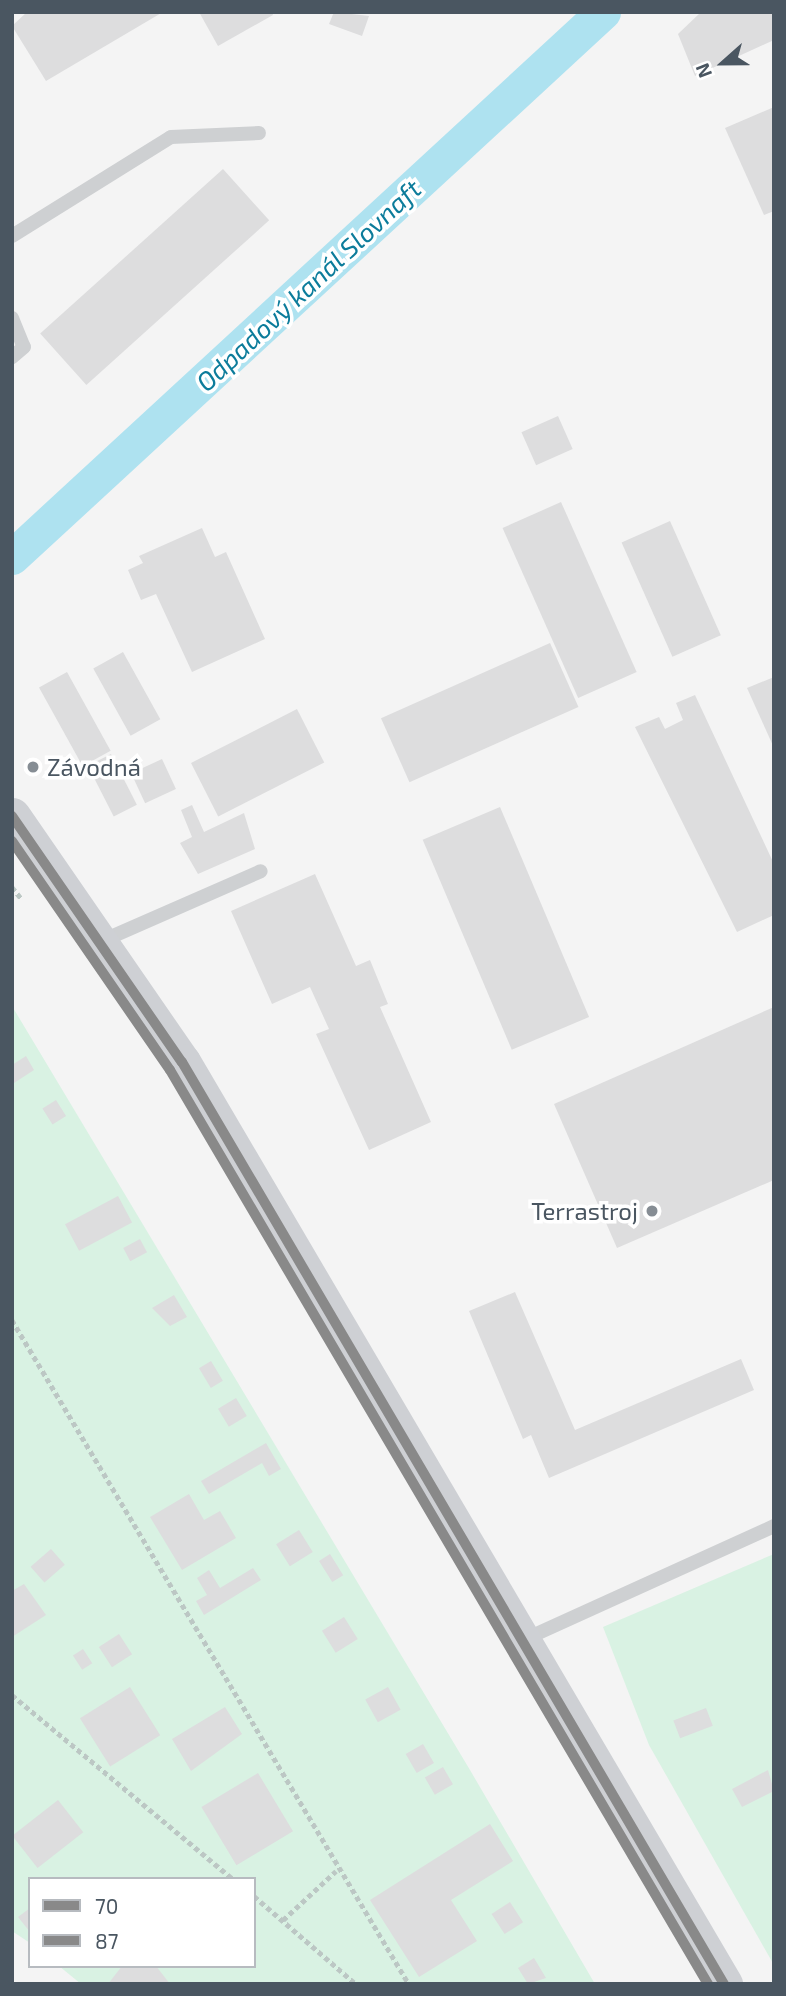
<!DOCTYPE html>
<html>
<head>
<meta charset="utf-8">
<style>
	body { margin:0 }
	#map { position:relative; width:786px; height:1996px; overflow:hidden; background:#f4f4f4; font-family:"Exo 2",sans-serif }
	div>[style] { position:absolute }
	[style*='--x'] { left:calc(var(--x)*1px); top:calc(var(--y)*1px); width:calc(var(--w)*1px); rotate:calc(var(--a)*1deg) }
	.green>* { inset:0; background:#d9f2e3 }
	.canal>* { height:35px; margin:-17.5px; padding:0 17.5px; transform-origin:17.5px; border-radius:17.5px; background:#aee2f0 }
	.building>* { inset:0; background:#ddddde; transform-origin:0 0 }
	.path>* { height:4.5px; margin-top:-2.25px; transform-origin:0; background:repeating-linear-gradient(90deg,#bcc7c4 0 5px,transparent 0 8.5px) }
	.lane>* { height:14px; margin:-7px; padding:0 7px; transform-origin:7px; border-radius:7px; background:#ced0d2 }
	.secondary>* { height:37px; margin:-18.5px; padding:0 18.5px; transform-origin:18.5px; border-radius:18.5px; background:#ced0d4 }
	.bus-1>* { height:10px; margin:-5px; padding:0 5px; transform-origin:5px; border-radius:5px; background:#898989 }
	.bus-2>* { height:10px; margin:-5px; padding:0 5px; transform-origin:5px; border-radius:5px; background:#898989 }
	.dots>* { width:19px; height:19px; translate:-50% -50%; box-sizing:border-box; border:4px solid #fff; border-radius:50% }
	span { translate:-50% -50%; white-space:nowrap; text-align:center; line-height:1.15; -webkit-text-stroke:7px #fff; paint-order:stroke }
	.poi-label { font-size:24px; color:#4a5661 }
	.left { translate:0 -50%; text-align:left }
	.right { translate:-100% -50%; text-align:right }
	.water-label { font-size:26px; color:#0c7c9b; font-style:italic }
	.frame { position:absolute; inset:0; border:14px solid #4a5661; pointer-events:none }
	.legend { position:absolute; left:28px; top:1877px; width:228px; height:91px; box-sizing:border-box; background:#fff; border:2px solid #b7bbc0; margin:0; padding:9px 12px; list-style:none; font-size:21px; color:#4a5661 }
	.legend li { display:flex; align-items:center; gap:14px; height:35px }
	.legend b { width:35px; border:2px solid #b7bbc0 }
	.north { position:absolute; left:688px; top:28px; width:70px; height:70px; -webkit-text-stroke:5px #fff; paint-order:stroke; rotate:249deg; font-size:19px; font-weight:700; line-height:28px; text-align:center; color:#4a5661 }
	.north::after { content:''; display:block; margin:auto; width:24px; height:32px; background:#4a5661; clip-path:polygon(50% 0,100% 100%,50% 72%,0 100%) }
</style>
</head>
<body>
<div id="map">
	<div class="green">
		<i style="clip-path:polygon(12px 1006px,470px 1770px,595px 1984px,81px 1984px,59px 1966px,254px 1966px,254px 1879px,30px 1879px,30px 1943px,12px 1931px)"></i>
		<i style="clip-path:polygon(774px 1554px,774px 1965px,649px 1745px,603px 1627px)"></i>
	</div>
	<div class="canal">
		<i style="--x:12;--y:557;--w:804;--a:-42.68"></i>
	</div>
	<div class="building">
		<i style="clip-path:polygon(27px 12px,163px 12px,46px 81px,12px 26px)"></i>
		<i style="clip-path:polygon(199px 12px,272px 12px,273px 15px,218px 46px)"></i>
		<i style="clip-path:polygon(334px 12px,369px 16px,362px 36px,329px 24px)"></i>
		<i style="clip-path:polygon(701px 12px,774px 12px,774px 40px,695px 76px,678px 34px)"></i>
		<i style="clip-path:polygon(774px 107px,774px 211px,764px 215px,725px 128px)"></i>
		<i style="left:223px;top:169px;width:69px;height:246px;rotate:48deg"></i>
		<i style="left:558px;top:416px;width:36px;height:40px;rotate:66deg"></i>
		<i style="left:561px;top:502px;width:186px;height:64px;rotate:66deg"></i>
		<i style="left:670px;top:521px;width:125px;height:53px;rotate:66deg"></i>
		<i style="clip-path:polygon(202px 528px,215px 557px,226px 552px,265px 639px,192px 672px,156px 594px,141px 600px,128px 570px,143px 563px,139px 556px)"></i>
		<i style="left:550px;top:643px;width:70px;height:185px;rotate:66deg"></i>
		<i style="left:123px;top:652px;width:77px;height:34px;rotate:61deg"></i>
		<i style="left:67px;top:672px;width:90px;height:32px;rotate:61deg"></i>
		<i style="clip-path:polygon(774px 677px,774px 748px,747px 688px)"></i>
		<i style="clip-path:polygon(695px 695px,774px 864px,774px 915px,737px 932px,635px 727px,659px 717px,665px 729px,683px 720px,676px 703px)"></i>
		<i style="left:297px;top:709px;width:60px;height:119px;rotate:63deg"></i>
		<i style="left:111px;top:754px;width:57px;height:26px;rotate:63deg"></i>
		<i style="left:162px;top:759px;width:33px;height:34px;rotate:65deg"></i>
		<i style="clip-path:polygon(192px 805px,204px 832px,244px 813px,255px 849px,198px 874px,180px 843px,192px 837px,181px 810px)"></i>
		<i style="left:500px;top:807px;width:228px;height:84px;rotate:67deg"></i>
		<i style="clip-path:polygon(315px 874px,356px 966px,370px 960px,388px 1004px,380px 1007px,431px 1122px,369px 1150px,316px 1034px,329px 1029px,310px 987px,272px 1004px,231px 911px)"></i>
		<i style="clip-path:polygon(774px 1007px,774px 1180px,617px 1248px,554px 1104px)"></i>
		<i style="clip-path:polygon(26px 1056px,34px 1070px,14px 1083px,12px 1065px)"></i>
		<i style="left:56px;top:1100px;width:19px;height:16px;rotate:58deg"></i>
		<i style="left:118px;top:1196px;width:30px;height:60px;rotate:62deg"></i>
		<i style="left:140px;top:1239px;width:15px;height:19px;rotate:62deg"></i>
		<i style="clip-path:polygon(515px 1292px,575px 1430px,741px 1359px,754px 1390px,549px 1478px,531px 1435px,523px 1439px,469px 1311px)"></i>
		<i style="clip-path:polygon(174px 1295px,187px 1317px,170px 1326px,152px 1308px)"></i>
		<i style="left:211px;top:1361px;width:23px;height:14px;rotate:59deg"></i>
		<i style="left:236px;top:1398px;width:21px;height:21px;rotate:59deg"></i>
		<i style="clip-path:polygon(266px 1443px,281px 1469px,269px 1476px,262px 1463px,209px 1494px,201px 1481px)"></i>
		<i style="clip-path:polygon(189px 1494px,204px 1520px,220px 1511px,236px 1538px,182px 1570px,150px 1517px)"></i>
		<i style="left:299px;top:1530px;width:26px;height:27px;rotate:58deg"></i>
		<i style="left:51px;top:1549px;width:21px;height:27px;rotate:49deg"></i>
		<i style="left:330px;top:1554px;width:25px;height:13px;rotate:58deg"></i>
		<i style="clip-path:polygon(253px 1568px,261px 1580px,204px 1615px,196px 1601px,207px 1595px,197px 1578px,209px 1570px,220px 1588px)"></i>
		<i style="clip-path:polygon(24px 1584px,46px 1615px,12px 1637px,12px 1591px)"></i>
		<i style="left:344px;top:1617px;width:26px;height:26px;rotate:58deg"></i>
		<i style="left:119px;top:1634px;width:24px;height:24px;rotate:57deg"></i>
		<i style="left:83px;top:1649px;width:17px;height:12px;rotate:57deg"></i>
		<i style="left:130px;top:1687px;width:57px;height:59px;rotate:58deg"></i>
		<i style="left:388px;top:1687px;width:26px;height:26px;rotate:61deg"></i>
		<i style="clip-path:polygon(225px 1707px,242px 1734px,191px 1771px,172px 1739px)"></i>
		<i style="left:706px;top:1708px;width:19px;height:35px;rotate:69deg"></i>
		<i style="left:423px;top:1744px;width:22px;height:20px;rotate:60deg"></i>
		<i style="left:443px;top:1767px;width:20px;height:21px;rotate:60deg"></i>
		<i style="clip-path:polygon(768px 1770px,774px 1791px,742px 1807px,732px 1789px)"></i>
		<i style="left:258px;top:1773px;width:68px;height:66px;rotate:59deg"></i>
		<i style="left:58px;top:1800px;width:41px;height:58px;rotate:52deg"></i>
		<i style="clip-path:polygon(490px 1824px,513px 1861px,451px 1900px,477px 1941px,419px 1977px,370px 1900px)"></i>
		<i style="left:510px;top:1902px;width:24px;height:22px;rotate:57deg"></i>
		<i style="clip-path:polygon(30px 1908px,30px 1932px,18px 1917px)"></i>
		<i style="clip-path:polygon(534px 1958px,546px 1978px,528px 1984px,518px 1968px)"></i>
		<i style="clip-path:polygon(122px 1966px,156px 1966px,170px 1984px,108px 1984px)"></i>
	</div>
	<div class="path">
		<i style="--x:12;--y:887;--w:14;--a:51"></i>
		<i style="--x:12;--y:1320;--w:774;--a:59.13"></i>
		<i style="--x:12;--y:1695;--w:288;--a:39.8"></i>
		<i style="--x:254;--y:1896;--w:135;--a:40.8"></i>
		<i style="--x:283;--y:1920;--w:72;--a:-42.8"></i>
	</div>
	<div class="lane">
		<i style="--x:12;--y:236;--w:187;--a:-31.9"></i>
		<i style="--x:171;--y:137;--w:88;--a:-2.6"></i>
		<i style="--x:12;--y:318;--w:31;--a:68"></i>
		<i style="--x:24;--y:347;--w:16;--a:140"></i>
		<i style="--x:104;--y:940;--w:171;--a:-23.7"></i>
		<i style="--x:523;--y:1640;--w:276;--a:-24.4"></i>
	</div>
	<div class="secondary">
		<i style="--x:12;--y:816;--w:299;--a:55.4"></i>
		<i style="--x:182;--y:1062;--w:1070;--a:59.55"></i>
	</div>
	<div class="bus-1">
		<i style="--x:12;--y:816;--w:299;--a:55.4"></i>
		<i style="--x:182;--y:1062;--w:1070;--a:59.55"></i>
	</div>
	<div class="bus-2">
		<i style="--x:12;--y:841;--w:278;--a:55.4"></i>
		<i style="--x:170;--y:1070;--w:1061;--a:59.52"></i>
	</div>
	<div class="dots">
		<i style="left:33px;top:767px;background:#868d94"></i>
		<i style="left:652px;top:1211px;background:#868d94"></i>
	</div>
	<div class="poi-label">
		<span class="left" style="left:47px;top:767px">Závodná</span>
		<span class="right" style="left:638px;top:1211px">Terrastroj</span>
	</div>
	<div class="water-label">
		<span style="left:308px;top:285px;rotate:-43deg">Odpadový kanál Slovnaft</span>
	</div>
	<div class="frame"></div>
	<ul class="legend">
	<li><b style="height:9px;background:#898989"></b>70</li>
	<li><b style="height:9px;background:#898989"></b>87</li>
	</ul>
	<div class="north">N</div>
</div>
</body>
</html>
